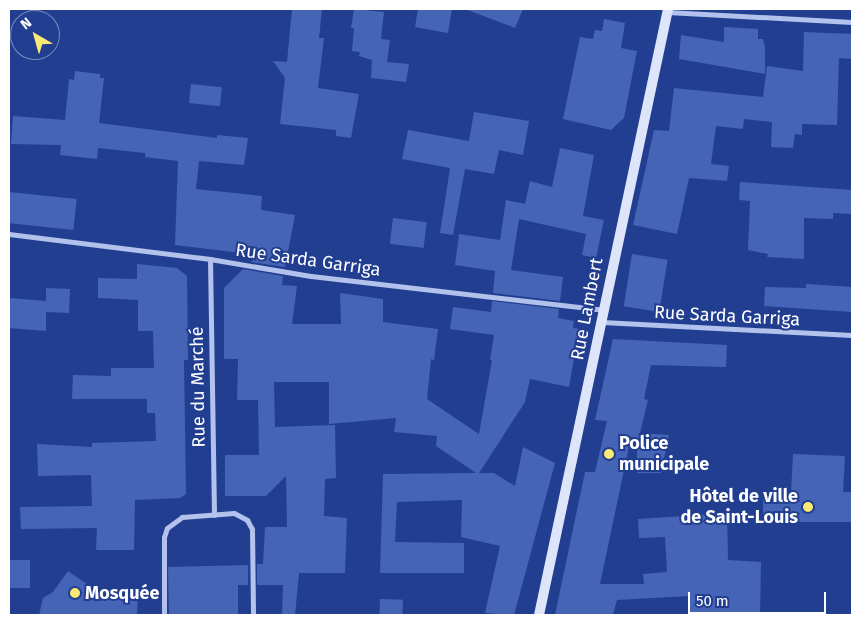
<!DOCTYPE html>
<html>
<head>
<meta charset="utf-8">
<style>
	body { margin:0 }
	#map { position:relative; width:861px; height:624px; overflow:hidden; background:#223e90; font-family:"Fira Sans",sans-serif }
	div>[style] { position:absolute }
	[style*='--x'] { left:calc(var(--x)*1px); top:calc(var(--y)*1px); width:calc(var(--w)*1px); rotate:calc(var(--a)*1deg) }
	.building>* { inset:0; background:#4664b5; transform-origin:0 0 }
	.street>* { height:5px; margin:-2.5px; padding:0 2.5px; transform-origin:2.5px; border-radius:2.5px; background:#b2c2ec }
	.secondary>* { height:10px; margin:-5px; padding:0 5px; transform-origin:5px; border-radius:5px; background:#dee5fa }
	.dots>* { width:14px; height:14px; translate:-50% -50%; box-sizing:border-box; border:2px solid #223e90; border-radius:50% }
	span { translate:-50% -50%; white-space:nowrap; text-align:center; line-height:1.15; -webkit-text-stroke:4px #223e90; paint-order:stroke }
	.street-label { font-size:18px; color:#fff }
	.poi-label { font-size:18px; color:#fff; font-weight:700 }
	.left { translate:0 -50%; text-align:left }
	.right { translate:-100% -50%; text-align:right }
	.frame { position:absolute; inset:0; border:10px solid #fff; pointer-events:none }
	.north { position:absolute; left:10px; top:10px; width:50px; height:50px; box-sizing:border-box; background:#223e90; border:1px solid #7a8bbc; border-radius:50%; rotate:322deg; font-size:14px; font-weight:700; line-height:20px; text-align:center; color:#fff }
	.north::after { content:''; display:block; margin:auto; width:18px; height:22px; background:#f9ea74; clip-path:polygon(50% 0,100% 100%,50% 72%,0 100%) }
	.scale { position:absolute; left:688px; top:592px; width:138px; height:22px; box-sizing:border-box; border:2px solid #fff; border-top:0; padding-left:6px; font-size:15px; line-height:18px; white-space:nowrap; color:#fff; -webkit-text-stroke:4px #223e90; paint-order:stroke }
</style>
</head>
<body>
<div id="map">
	<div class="building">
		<i style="clip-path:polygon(292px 9px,322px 9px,319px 38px,324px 38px,318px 88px,359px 94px,351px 138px,336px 136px,336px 130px,280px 124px,285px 78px,273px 61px,287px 62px)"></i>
		<i style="clip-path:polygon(354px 9px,384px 12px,381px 39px,390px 40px,387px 62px,409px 64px,406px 82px,371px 78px,372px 60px,359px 56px,360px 52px,352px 51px,354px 28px,351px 28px)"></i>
		<i style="clip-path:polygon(418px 9px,452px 9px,448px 33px,415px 27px)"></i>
		<i style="clip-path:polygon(465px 9px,523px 9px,515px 28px)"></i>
		<i style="clip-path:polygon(604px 19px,625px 23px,621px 48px,637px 51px,624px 118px,611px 130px,563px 119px,580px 37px,593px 39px,595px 30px,602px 31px)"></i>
		<i style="clip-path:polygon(724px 27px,758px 29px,758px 39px,763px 39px,765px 48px,765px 74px,679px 59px,681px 35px,724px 42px)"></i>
		<i style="clip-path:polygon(804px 32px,852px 34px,852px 59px,839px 58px,837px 125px,802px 124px,802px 135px,795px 134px,793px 148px,771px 147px,772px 122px,744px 119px,743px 129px,716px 126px,711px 164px,729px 166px,727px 181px,689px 178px,677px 234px,633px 225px,654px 130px,669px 131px,674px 88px,763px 97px,767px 66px,803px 71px)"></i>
		<i style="clip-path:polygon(75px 71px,100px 74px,100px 78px,104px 78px,99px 123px,217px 138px,217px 135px,248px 138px,244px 165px,199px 161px,196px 189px,262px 196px,261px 210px,295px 215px,285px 267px,251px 262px,258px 255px,175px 245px,178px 161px,145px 157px,145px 153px,98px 148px,97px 159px,60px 155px,61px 145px,11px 144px,13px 116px,65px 120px,69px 79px,74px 80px)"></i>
		<i style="left:191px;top:84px;width:31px;height:19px;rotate:6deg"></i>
		<i style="clip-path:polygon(474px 112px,529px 121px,523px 155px,499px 150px,494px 174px,465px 169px,453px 235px,440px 233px,450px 168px,402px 159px,408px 130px,469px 141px)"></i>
		<i style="clip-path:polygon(560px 148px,594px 155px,583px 216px,604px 220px,596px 258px,582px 255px,586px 234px,519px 219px,511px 270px,563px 277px,560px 301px,493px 293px,495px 271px,455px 265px,459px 234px,500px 240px,506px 200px,525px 204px,530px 181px,552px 187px)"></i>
		<i style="clip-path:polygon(740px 182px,852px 190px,852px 214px,833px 213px,833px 219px,804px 218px,804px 259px,767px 257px,768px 254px,748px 250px,750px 201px,739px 200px)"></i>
		<i style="left:9px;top:192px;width:68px;height:31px;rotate:6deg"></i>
		<i style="left:393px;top:218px;width:34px;height:26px;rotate:7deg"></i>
		<i style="left:632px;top:254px;width:36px;height:53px;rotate:9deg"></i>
		<i style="clip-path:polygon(137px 264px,177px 268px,187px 276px,188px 360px,184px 360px,186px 494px,180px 498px,135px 500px,134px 550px,96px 550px,97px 528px,21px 529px,20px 507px,92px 506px,91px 475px,38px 476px,37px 444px,92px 447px,92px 443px,156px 441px,155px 413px,147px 413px,147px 399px,72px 399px,73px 375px,111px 376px,111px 368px,154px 368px,153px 331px,138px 331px,138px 300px,98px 298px,98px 278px,137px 279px)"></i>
		<i style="clip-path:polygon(243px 269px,283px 276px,282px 285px,297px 286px,292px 324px,341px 324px,340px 293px,383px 299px,383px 322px,438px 329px,434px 360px,431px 359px,427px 399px,479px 434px,492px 360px,490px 360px,494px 335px,450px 329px,453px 307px,491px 312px,492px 301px,559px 309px,558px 318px,574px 321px,573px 328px,579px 329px,569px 387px,530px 379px,525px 402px,479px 473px,494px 473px,515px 486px,523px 447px,555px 463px,514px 615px,485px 613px,500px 546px,461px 537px,462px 500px,397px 502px,395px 542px,464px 543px,464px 573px,380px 573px,383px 474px,476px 473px,436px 446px,437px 436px,394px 432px,396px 418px,329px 424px,329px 382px,274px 382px,275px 427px,335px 425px,336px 478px,325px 479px,324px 516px,347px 518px,345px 573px,299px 573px,295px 615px,282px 615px,283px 585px,257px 585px,257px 564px,263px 564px,265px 527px,287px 527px,286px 476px,266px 496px,225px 496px,225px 455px,259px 455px,258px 400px,237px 400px,238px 359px,224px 359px,224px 288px)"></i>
		<i style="clip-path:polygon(806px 284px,852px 287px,852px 312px,764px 306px,765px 287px,806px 288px)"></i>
		<i style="clip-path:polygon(46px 288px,70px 289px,69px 313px,46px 312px,46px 331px,9px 328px,9px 298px,46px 301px)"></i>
		<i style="clip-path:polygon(613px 339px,727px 345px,726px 367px,651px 365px,644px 399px,648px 400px,640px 433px,669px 435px,661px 473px,637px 473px,637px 438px,631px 437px,600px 584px,644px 584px,643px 574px,667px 572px,665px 537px,639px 538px,638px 519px,727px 513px,728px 560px,761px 562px,760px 615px,688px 614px,689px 596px,617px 600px,613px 615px,555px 615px,585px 472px,595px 472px,607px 421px,595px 420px)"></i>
		<i style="clip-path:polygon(793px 454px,845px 456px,843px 492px,852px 492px,852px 522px,763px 522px,763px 492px,791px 492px)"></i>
		<i style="left:30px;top:560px;width:28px;height:21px;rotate:90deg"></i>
		<i style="clip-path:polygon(248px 565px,248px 585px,238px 585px,238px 615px,169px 615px,168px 567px)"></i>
		<i style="clip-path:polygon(68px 571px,104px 596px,106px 593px,138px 593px,137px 615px,39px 615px,43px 598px,53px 592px)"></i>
		<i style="left:380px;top:599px;width:23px;height:16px;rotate:2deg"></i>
	</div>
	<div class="street">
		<i style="--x:667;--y:12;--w:185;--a:3.1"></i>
		<i style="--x:9;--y:234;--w:203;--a:7.1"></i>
		<i style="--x:210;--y:259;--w:102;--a:9.6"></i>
		<i style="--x:311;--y:276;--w:294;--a:6.6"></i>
		<i style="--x:210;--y:259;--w:256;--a:89.1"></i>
		<i style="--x:602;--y:322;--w:250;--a:3"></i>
		<i style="--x:164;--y:615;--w:78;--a:-90"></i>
		<i style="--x:164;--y:537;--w:9;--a:-72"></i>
		<i style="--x:167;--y:528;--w:19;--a:-36"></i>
		<i style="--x:182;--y:517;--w:52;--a:-4.4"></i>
		<i style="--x:234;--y:513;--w:15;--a:28"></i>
		<i style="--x:247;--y:520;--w:10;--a:61"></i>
		<i style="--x:252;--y:529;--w:86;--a:89.3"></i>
	</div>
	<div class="secondary">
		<i style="--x:539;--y:615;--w:620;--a:-77.98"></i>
	</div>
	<div class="dots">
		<i style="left:609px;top:454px;background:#f9ea74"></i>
		<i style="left:808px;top:507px;background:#f9ea74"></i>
		<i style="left:75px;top:593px;background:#f9ea74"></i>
	</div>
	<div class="street-label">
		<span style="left:308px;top:260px;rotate:8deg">Rue Sarda Garriga</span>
		<span style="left:587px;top:309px;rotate:-79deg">Rue Lambert</span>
		<span style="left:727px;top:316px;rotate:3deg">Rue Sarda Garriga</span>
		<span style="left:198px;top:387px;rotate:-91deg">Rue du Marché</span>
	</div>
	<div class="poi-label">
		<span class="left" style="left:619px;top:454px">Police<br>municipale</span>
		<span class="right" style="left:798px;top:507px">Hôtel de ville<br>de Saint-Louis</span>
		<span class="left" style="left:85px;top:593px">Mosquée</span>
	</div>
	<div class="frame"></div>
	<div class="north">N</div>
	<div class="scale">50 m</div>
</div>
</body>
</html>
